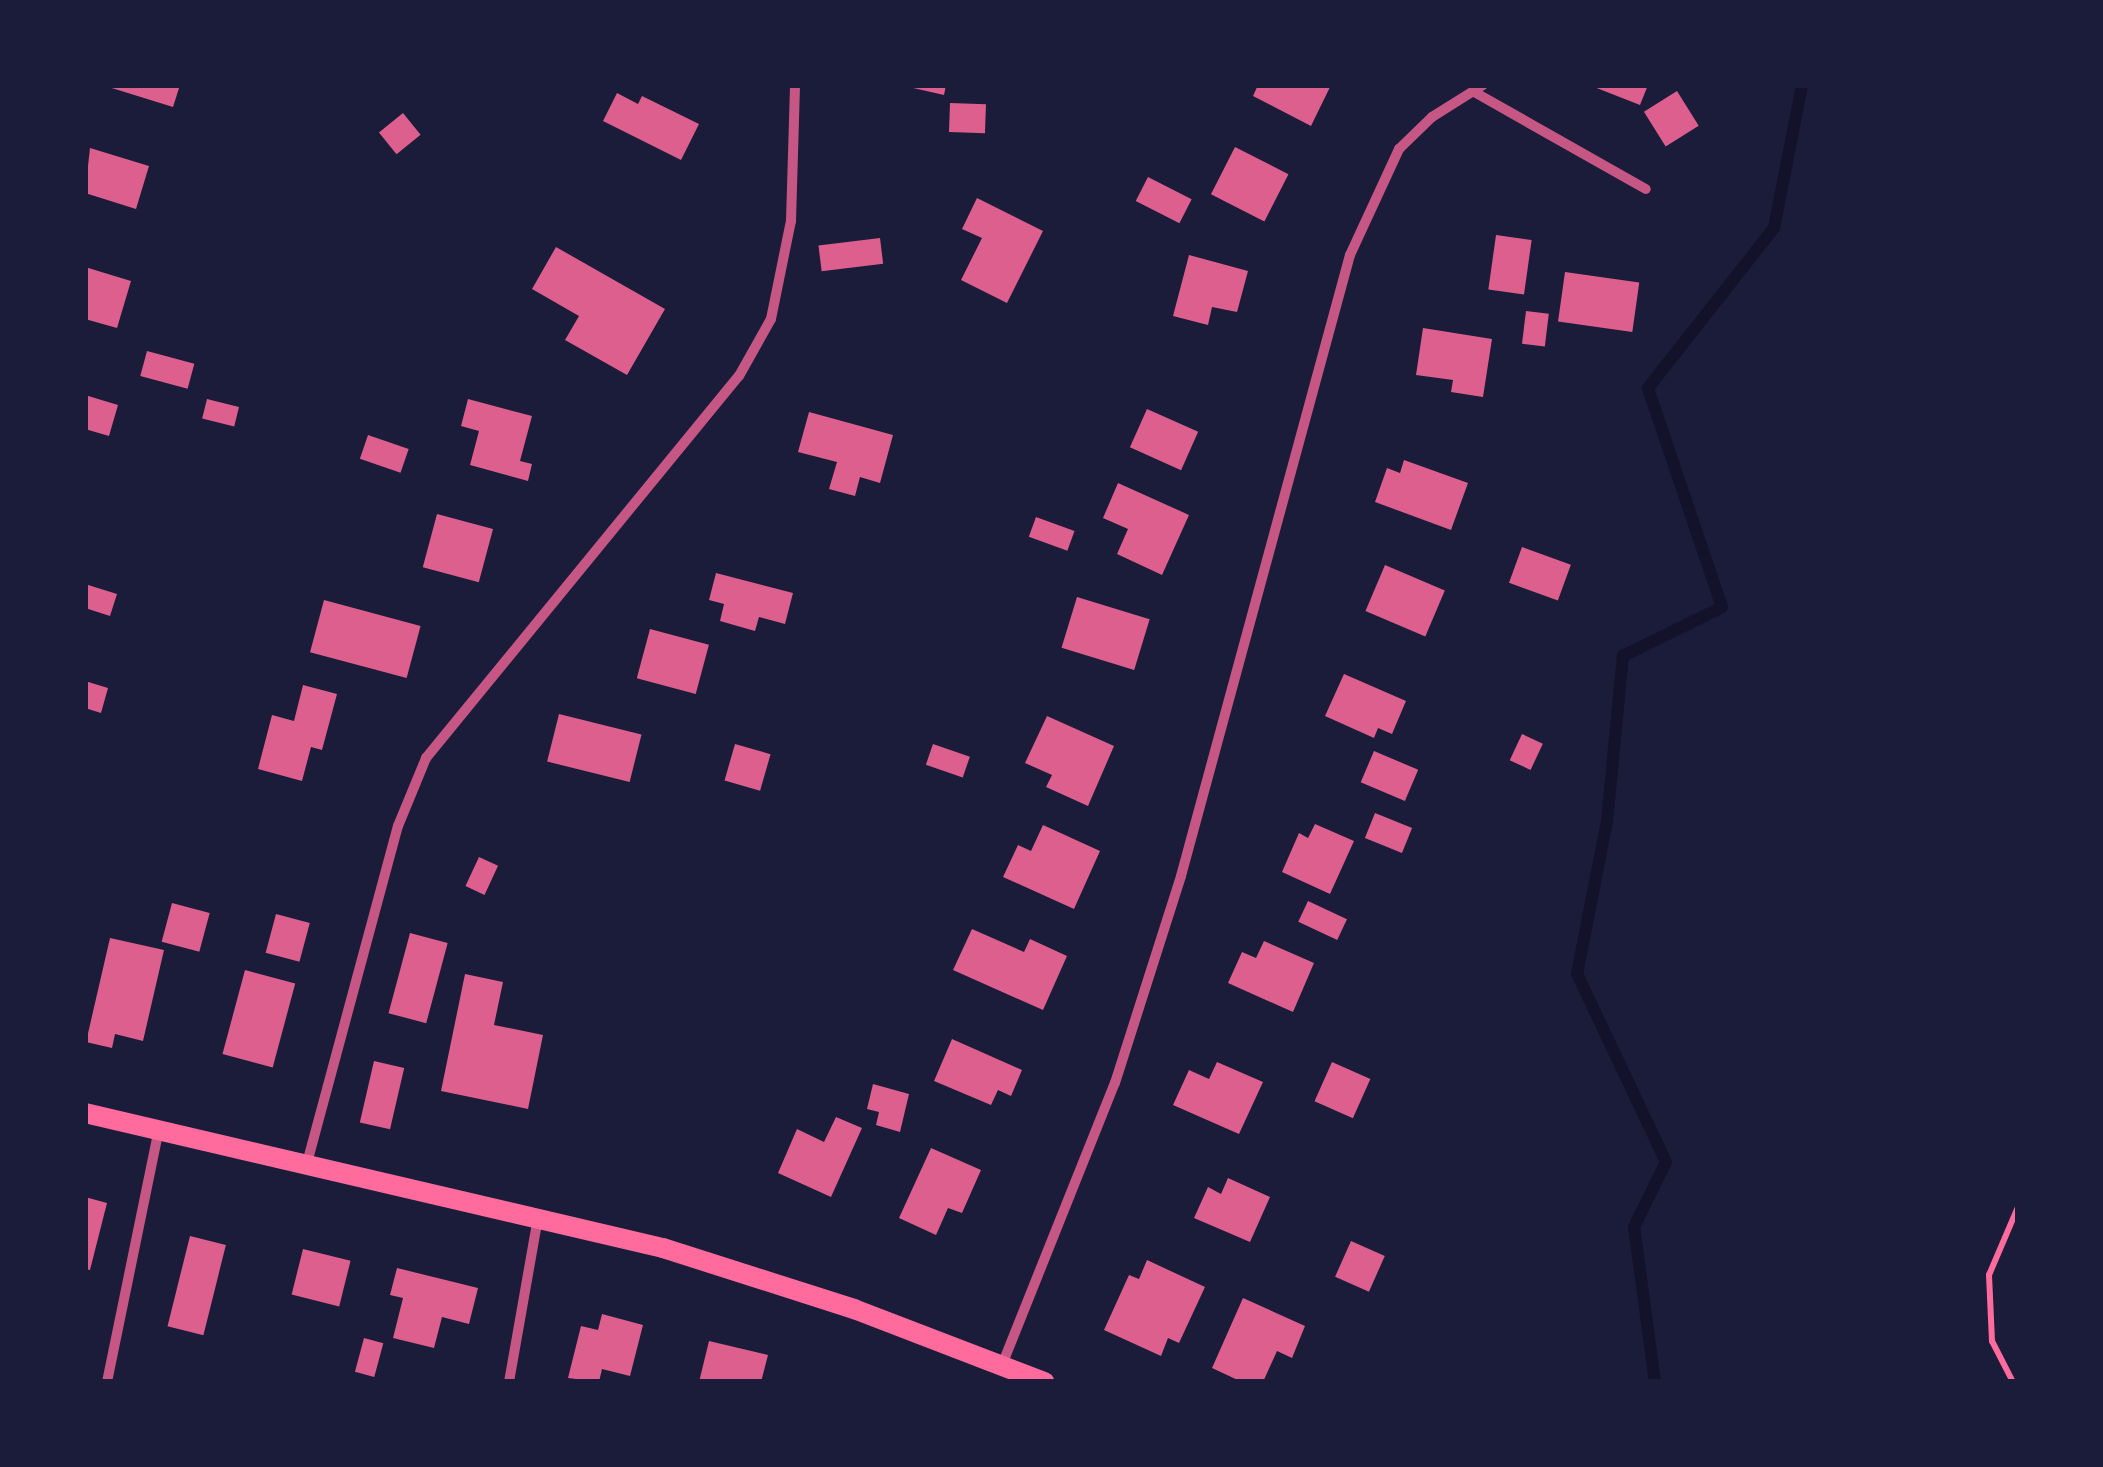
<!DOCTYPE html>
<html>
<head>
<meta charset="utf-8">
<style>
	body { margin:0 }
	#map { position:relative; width:2103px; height:1467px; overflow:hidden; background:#1b1b3a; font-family:Lato,sans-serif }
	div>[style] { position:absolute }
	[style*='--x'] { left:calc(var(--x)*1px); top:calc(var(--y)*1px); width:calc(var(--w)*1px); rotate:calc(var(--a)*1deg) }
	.stream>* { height:12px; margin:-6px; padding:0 6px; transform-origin:6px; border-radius:6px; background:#12122b }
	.building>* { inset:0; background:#dd5f8e; transform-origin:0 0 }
	.path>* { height:6px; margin:-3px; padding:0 3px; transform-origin:3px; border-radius:3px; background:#ff6b9d }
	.minor>* { height:10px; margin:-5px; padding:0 5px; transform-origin:5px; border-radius:5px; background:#c65784 }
	.secondary>* { height:20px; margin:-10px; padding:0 10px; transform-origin:10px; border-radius:10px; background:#ff6b9d }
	span { translate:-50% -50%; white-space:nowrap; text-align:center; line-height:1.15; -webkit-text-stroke:10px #1b1b3a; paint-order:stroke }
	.frame { position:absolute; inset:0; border:88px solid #1b1b3a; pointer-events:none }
</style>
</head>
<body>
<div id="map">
	<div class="stream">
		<i style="--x:1655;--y:1382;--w:156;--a:-97.7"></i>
		<i style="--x:1634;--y:1227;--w:72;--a:-63.8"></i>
		<i style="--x:1666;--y:1162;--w:208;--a:-115.3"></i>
		<i style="--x:1577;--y:974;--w:156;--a:-78.9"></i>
		<i style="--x:1607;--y:821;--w:166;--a:-84.5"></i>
		<i style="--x:1623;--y:656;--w:110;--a:-26.3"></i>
		<i style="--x:1722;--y:607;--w:231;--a:-108.7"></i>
		<i style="--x:1648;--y:388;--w:204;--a:-51.8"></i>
		<i style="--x:1774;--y:228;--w:146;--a:-78.9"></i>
	</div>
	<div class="building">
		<i style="clip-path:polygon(102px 85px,180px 85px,173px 107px)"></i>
		<i style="clip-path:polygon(900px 85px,946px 85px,944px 95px)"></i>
		<i style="clip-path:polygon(1258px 85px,1331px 85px,1311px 126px,1253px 96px)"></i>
		<i style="clip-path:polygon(1589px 85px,1648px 85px,1640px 105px)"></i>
		<i style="left:1677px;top:91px;width:41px;height:39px;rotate:58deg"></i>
		<i style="clip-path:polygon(617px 93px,638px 104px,642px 96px,699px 124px,681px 160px,603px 121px)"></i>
		<i style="left:950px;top:103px;width:36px;height:29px;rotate:2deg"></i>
		<i style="left:403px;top:113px;width:28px;height:31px;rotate:51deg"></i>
		<i style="left:1235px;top:147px;width:60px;height:53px;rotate:27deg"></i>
		<i style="clip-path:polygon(90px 148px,149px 166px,136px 209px,85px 193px)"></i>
		<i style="left:1148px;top:177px;width:49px;height:27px;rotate:27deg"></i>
		<i style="clip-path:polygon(977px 198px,1043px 231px,1007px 303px,961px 280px,982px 238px,962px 229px)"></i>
		<i style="left:1496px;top:235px;width:36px;height:55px;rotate:8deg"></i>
		<i style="left:880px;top:238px;width:26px;height:62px;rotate:83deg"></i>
		<i style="clip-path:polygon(556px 247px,665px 309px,627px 375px,565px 340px,579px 316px,532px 289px)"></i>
		<i style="clip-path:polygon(1189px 255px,1248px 271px,1237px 312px,1212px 307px,1208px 325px,1173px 316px)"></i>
		<i style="clip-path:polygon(85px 267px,131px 281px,117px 328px,85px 319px)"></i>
		<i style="left:1565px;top:272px;width:75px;height:50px;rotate:8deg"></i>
		<i style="left:1526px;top:311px;width:23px;height:33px;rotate:7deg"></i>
		<i style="clip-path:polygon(1423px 328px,1492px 339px,1483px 397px,1451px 392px,1453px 380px,1416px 375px)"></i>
		<i style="left:147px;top:351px;width:49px;height:26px;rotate:15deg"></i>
		<i style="clip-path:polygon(85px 395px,118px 405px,109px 436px,85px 429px)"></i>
		<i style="left:207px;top:399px;width:33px;height:20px;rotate:14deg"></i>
		<i style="clip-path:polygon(468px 399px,532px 416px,520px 461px,532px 464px,528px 481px,470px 465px,479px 431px,461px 426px)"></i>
		<i style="left:1147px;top:409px;width:56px;height:42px;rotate:24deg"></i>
		<i style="clip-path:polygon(809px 412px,893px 435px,880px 483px,860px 477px,855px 496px,829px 489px,837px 462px,798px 452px)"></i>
		<i style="left:368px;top:435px;width:43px;height:25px;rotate:19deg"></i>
		<i style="clip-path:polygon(1404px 460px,1468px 483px,1451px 530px,1375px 502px,1387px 468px,1400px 473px)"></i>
		<i style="clip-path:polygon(1118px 483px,1189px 515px,1162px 575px,1117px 554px,1128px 529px,1103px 518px)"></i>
		<i style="left:437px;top:514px;width:58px;height:55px;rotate:15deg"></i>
		<i style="left:1036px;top:517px;width:41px;height:21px;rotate:20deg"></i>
		<i style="left:1522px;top:547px;width:52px;height:38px;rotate:20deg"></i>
		<i style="left:1385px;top:565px;width:65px;height:50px;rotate:23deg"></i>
		<i style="clip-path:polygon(716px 573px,793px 593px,785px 624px,759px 617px,755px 631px,720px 621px,724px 604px,709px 600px)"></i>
		<i style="clip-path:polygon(85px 584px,117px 594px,110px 616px,85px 608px)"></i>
		<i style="left:1077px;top:597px;width:76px;height:53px;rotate:17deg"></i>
		<i style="left:324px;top:600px;width:100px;height:54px;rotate:15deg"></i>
		<i style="left:650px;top:629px;width:61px;height:51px;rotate:15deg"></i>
		<i style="clip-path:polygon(1344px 674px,1406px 701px,1392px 734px,1378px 728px,1374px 738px,1325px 716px)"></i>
		<i style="clip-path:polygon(85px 681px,108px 688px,101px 713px,85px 708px)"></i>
		<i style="clip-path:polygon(303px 685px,337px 694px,322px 750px,311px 747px,302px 781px,258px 769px,272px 715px,294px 721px)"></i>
		<i style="left:559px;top:714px;width:85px;height:49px;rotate:14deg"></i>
		<i style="clip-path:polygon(1047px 716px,1114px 746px,1088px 806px,1046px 787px,1052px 775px,1025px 763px)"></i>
		<i style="left:1522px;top:734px;width:23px;height:29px;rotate:25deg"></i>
		<i style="left:735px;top:744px;width:37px;height:38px;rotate:16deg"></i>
		<i style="left:933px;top:744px;width:39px;height:22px;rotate:19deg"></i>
		<i style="left:1374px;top:751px;width:48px;height:34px;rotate:23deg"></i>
		<i style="left:1375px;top:813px;width:40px;height:27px;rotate:22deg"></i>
		<i style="clip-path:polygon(1315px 824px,1354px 841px,1330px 894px,1282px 872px,1299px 833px,1308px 838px)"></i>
		<i style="clip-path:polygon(1043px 825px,1100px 851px,1074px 909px,1003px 877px,1018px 845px,1031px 851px)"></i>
		<i style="left:479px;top:857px;width:21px;height:32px;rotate:25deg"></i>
		<i style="left:1308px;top:901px;width:43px;height:23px;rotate:25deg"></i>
		<i style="left:172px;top:903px;width:39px;height:40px;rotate:15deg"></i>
		<i style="left:276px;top:914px;width:35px;height:40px;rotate:15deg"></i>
		<i style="clip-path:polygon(972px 929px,1024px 952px,1030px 939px,1067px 956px,1043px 1010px,953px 970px)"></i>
		<i style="left:410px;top:933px;width:39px;height:83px;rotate:15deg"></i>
		<i style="clip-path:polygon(110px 938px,164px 950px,143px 1041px,115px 1034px,112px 1048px,86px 1042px)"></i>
		<i style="clip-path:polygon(1264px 941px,1314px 963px,1293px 1012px,1228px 983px,1242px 952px,1256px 958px)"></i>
		<i style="left:245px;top:970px;width:52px;height:87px;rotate:15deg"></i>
		<i style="clip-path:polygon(465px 974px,503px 982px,494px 1025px,543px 1035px,528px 1109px,441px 1091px)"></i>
		<i style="clip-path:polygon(952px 1039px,1022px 1070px,1011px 1096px,998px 1090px,991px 1105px,934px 1081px)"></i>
		<i style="left:374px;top:1061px;width:31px;height:63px;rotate:13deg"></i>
		<i style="clip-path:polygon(1217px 1062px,1263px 1082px,1239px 1134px,1173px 1105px,1189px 1070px,1209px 1079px)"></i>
		<i style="left:1332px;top:1062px;width:42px;height:43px;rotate:24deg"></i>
		<i style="clip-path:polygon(873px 1084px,909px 1094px,900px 1132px,876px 1125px,879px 1112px,867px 1109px)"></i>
		<i style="clip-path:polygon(836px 1117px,862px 1128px,831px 1197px,778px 1173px,797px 1129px,824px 1142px)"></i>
		<i style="clip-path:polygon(931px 1148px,981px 1170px,962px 1213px,948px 1208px,936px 1235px,899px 1218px)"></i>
		<i style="clip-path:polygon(1228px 1178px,1270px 1197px,1250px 1242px,1194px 1218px,1208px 1187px,1221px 1194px)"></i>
		<i style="clip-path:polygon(85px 1197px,107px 1203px,90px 1270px,85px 1269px)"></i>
		<i style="left:190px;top:1236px;width:37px;height:93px;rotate:14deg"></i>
		<i style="left:1351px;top:1241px;width:37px;height:39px;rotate:24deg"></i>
		<i style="left:303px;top:1249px;width:49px;height:47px;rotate:14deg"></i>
		<i style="clip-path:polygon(1147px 1260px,1205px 1287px,1179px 1343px,1168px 1338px,1161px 1356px,1104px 1330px,1129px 1275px,1139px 1279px)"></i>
		<i style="clip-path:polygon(397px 1268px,478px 1288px,469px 1324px,442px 1317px,434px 1348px,393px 1338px,403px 1298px,390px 1295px)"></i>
		<i style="clip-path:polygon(1243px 1298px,1305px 1326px,1292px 1358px,1277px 1351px,1263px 1382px,1242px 1382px,1212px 1368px)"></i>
		<i style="clip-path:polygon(602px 1314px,643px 1325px,630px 1376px,602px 1369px,599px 1382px,568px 1378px,581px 1326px,598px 1330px)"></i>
		<i style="left:364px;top:1338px;width:20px;height:35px;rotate:15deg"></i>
		<i style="clip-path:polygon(709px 1341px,768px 1355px,761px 1382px,699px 1382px)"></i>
	</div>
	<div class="path">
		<i style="--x:2013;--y:1382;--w:46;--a:-117.1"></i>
		<i style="--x:1992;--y:1341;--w:66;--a:-92.6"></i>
		<i style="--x:1989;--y:1275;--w:74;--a:-66.9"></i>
	</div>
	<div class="minor">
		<i style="--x:1476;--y:93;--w:195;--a:29.5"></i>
		<i style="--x:307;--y:1163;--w:349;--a:-74.9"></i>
		<i style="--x:398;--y:826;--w:74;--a:-67.6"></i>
		<i style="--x:426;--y:758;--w:494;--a:-50.7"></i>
		<i style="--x:739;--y:376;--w:65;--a:-60.7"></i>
		<i style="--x:771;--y:319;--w:100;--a:-78.5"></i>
		<i style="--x:791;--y:221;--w:136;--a:-88.3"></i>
		<i style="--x:1002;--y:1365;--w:304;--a:-68.2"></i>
		<i style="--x:1115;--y:1083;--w:217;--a:-72.3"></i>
		<i style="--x:1181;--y:876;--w:644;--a:-74.78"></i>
		<i style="--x:1350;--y:255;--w:117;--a:-65.2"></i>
		<i style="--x:1399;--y:149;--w:46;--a:-44.1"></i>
		<i style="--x:1432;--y:117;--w:60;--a:-32.1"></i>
		<i style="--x:107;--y:1382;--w:258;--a:-78.4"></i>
		<i style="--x:509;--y:1382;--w:167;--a:-80"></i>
	</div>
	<div class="secondary">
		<i style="--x:85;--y:1113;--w:594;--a:13.15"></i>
		<i style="--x:663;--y:1248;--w:201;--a:17.7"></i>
		<i style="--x:854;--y:1309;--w:204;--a:21"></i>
	</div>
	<div class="frame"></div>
</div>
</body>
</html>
